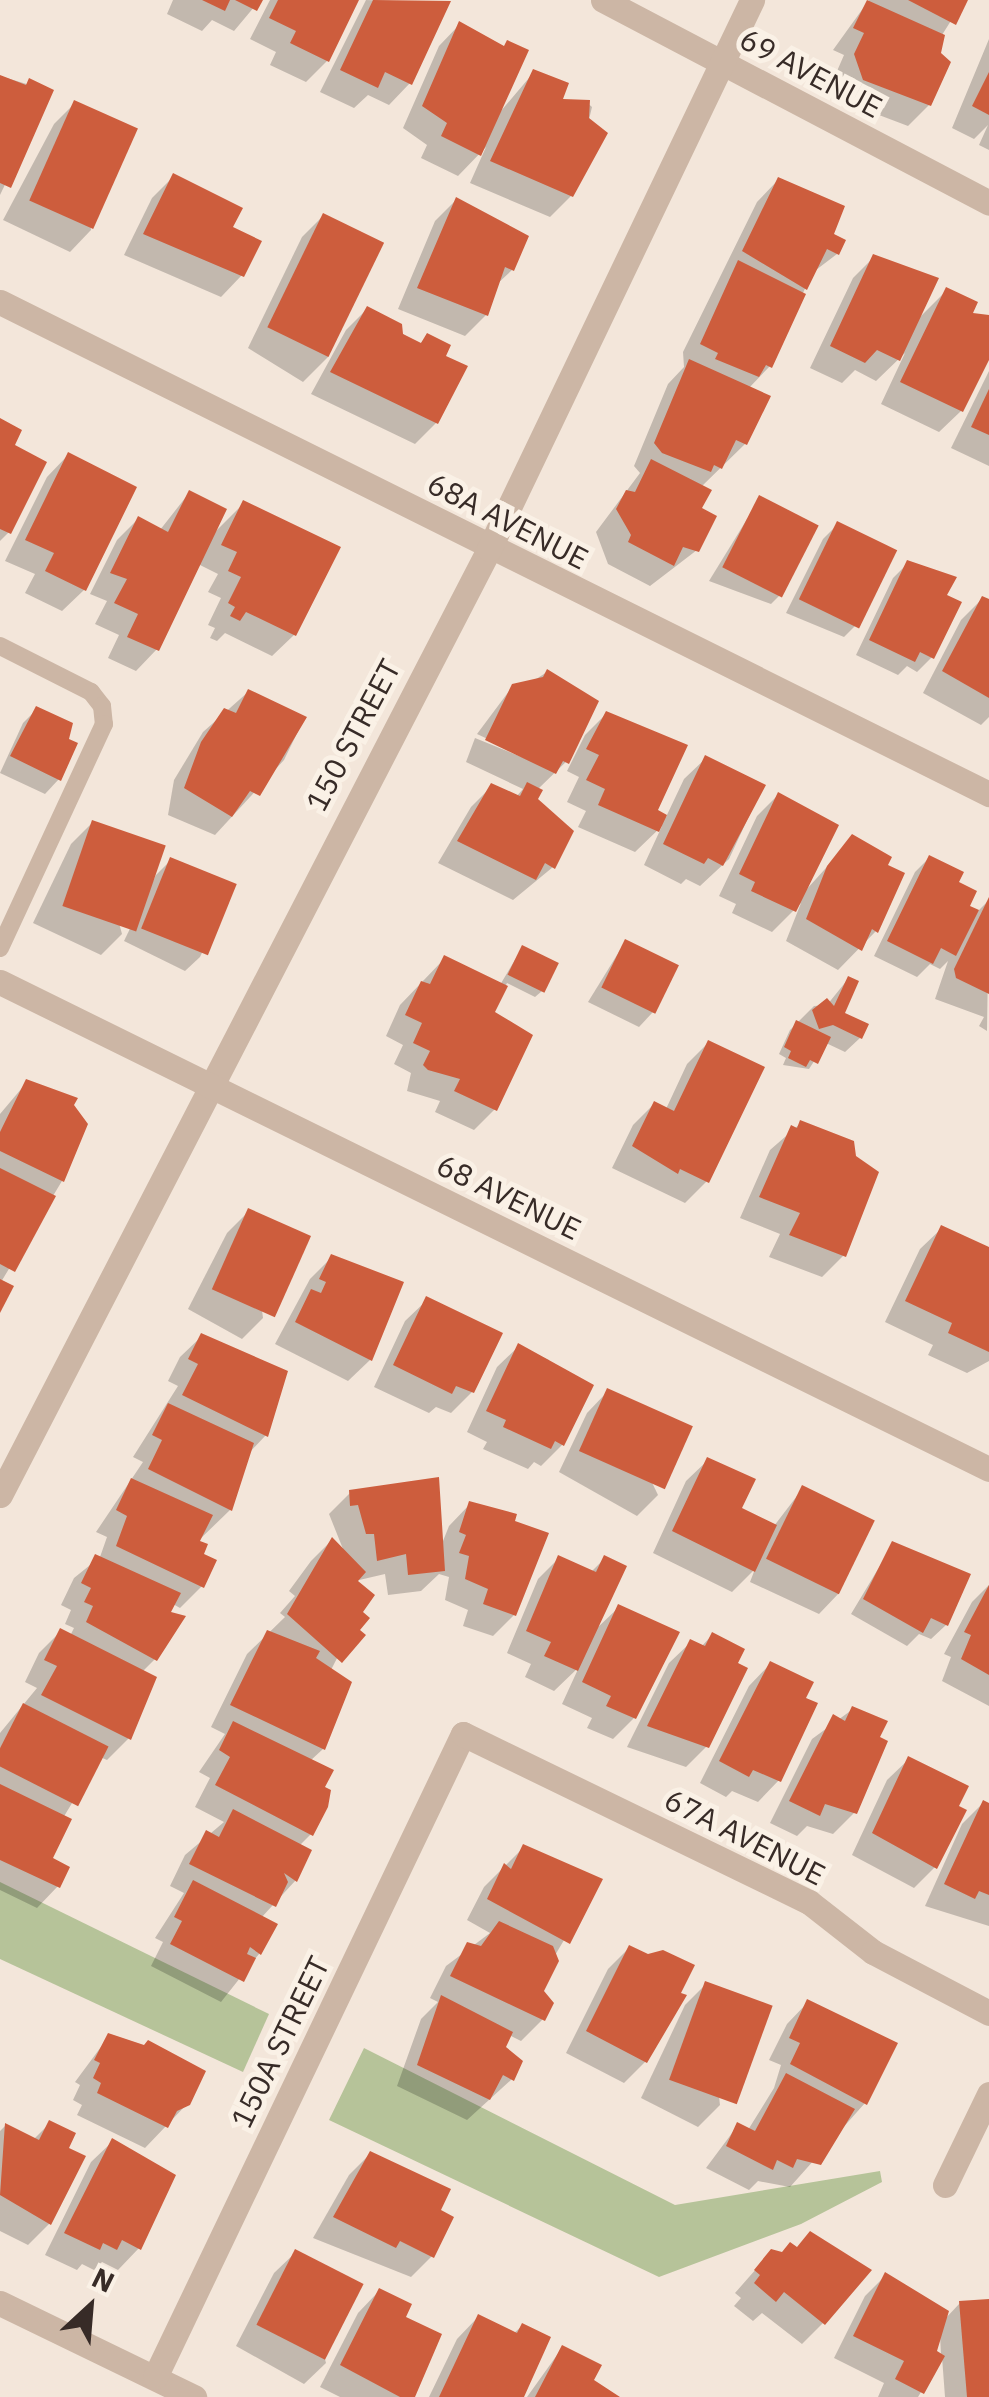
<!DOCTYPE html>
<html>
<head>
<meta charset="utf-8">
<style>
	body { margin:0 }
	#map { position:relative; width:989px; height:2397px; overflow:hidden; background:#f3e6da; font-family:"IBM Plex Sans",sans-serif }
	div>[style] { position:absolute }
	[style*='--x'] { left:calc(var(--x)*1px); top:calc(var(--y)*1px); width:calc(var(--w)*1px); rotate:calc(var(--a)*1deg) }
	.green>* { inset:0; background:#b6c399 }
	.shadow>* { inset:0; background:#0003 }
	.building>* { inset:0; background:#cd5d3d; transform-origin:0 0 }
	.service>* { height:18px; margin:-9px; padding:0 9px; transform-origin:9px; border-radius:9px; background:#ccb6a5 }
	.minor>* { height:25px; margin:-12.5px; padding:0 12.5px; transform-origin:12.5px; border-radius:12.5px; background:#ccb6a5 }
	.tertiary>* { height:25px; margin:-12.5px; padding:0 12.5px; transform-origin:12.5px; border-radius:12.5px; background:#ccb6a5 }
	span { translate:-50% -50%; white-space:nowrap; text-align:center; line-height:1.15; -webkit-text-stroke:10px #faf1e6; paint-order:stroke }
	.street-label { font-size:30px; color:#372b27 }
	.north { position:absolute; left:40px; top:2257px; width:100px; height:100px; -webkit-text-stroke:8px #faf1e6; paint-order:stroke; rotate:26deg; font-size:28px; font-weight:700; line-height:40px; text-align:center; color:#372b27 }
	.north::after { content:''; display:block; margin:auto; width:35px; height:45px; background:#372b27; clip-path:polygon(50% 0,100% 100%,50% 72%,0 100%) }
</style>
</head>
<body>
<div id="map">
	<div class="green">
		<i style="clip-path:polygon(0 1882px,269px 2014px,243px 2072px,0 1959px)"></i>
		<i style="clip-path:polygon(364px 2048px,675px 2205px,880px 2171px,882px 2182px,801px 2224px,659px 2277px,329px 2120px)"></i>
	</div>
	<div class="shadow">
		<i style="clip-path:polygon(173px 0,260px 0,234px 31px,212px 20px,202px 31px,167px 14px)"></i>
		<i style="clip-path:polygon(270px 0,356px 0,327px 61px,306px 82px,270px 65px,276px 52px,250px 39px)"></i>
		<i style="clip-path:polygon(366px 0,448px 3px,410px 83px,389px 105px,368px 95px,354px 108px,320px 92px)"></i>
		<i style="clip-path:polygon(869px 0,964px 0,942px 35px,929px 105px,908px 126px,842px 101px,834px 78px,844px 55px,833px 50px)"></i>
		<i style="clip-path:polygon(460px 24px,495px 118px,534px 72px,560px 101px,584px 100px,592px 107px,571px 196px,550px 217px,470px 183px,486px 147px,458px 176px,421px 158px,427px 145px,403px 128px,439px 46px)"></i>
		<i style="clip-path:polygon(989px 39px,989px 150px,979px 145px,988px 125px,974px 139px,952px 128px)"></i>
		<i style="clip-path:polygon(0 76px,50px 91px,0 195px)"></i>
		<i style="clip-path:polygon(75px 103px,91px 230px,70px 252px,3px 220px,54px 124px)"></i>
		<i style="clip-path:polygon(174px 176px,230px 228px,242px 275px,221px 297px,124px 255px,152px 198px)"></i>
		<i style="clip-path:polygon(778px 180px,830px 235px,837px 254px,812px 273px,770px 366px,748px 389px,745px 444px,701px 487px,697px 550px,650px 586px,608px 564px,596px 532px,640px 473px,634px 466px,668px 384px,684px 367px,683px 352px,757px 202px)"></i>
		<i style="clip-path:polygon(456px 200px,512px 270px,496px 285px,486px 315px,465px 336px,398px 309px,435px 221px)"></i>
		<i style="clip-path:polygon(323px 216px,328px 357px,303px 382px,248px 348px,302px 237px)"></i>
		<i style="clip-path:polygon(874px 257px,918px 319px,947px 290px,969px 314px,989px 320px,989px 348px,961px 411px,939px 432px,881px 404px,905px 353px,876px 381px,855px 370px,842px 383px,810px 368px,853px 278px)"></i>
		<i style="clip-path:polygon(367px 309px,419px 345px,427px 336px,442px 357px,436px 423px,415px 444px,311px 394px,346px 330px)"></i>
		<i style="clip-path:polygon(989px 371px,989px 466px,951px 448px)"></i>
		<i style="clip-path:polygon(0 421px,12px 446px,9px 532px,0 541px)"></i>
		<i style="clip-path:polygon(68px 455px,134px 488px,84px 590px,62px 611px,25px 593px,35px 574px,5px 561px,47px 477px)"></i>
		<i style="clip-path:polygon(189px 493px,215px 532px,244px 503px,338px 548px,294px 635px,272px 656px,225px 633px,217px 641px,210px 638px,215px 628px,208px 625px,221px 598px,208px 592px,218px 574px,198px 564px,157px 649px,136px 671px,108px 658px,119px 635px,95px 624px,107px 601px,90px 594px,117px 540px,138px 519px,160px 530px)"></i>
		<i style="clip-path:polygon(760px 498px,786px 589px,771px 604px,709px 581px)"></i>
		<i style="clip-path:polygon(838px 524px,858px 623px,844px 637px,786px 613px,823px 539px)"></i>
		<i style="clip-path:polygon(908px 563px,943px 596px,932px 657px,917px 672px,907px 666px,898px 675px,856px 655px,893px 578px)"></i>
		<i style="clip-path:polygon(982px 599px,989px 602px,989px 717px,981px 725px,923px 693px,961px 620px)"></i>
		<i style="clip-path:polygon(547px 672px,572px 756px,537px 790px,535px 799px,553px 867px,513px 900px,438px 863px,471px 807px,492px 786px,516px 797px,523px 789px,466px 762px,475px 738px,556px 771px,477px 734px,512px 687px,519px 690px)"></i>
		<i style="clip-path:polygon(248px 692px,304px 719px,284px 760px,215px 835px,168px 815px,174px 780px,203px 732px)"></i>
		<i style="clip-path:polygon(37px 709px,59px 779px,45px 794px,0 773px,23px 723px)"></i>
		<i style="clip-path:polygon(606px 714px,655px 812px,666px 817px,684px 779px,706px 758px,763px 786px,729px 859px,700px 886px,686px 879px,681px 884px,644px 865px,662px 826px,635px 852px,578px 827px,586px 811px,567px 802px,579px 777px,567px 771px,585px 735px)"></i>
		<i style="clip-path:polygon(778px 795px,806px 890px,853px 838px,876px 931px,838px 970px,786px 941px,801px 903px,772px 932px,732px 913px,736px 904px,719px 896px,757px 816px)"></i>
		<i style="clip-path:polygon(92px 823px,122px 934px,101px 955px,33px 923px,71px 844px)"></i>
		<i style="clip-path:polygon(929px 858px,955px 883px,967px 907px,977px 912px,989px 900px,987px 1031px,979px 1026px,984px 1017px,935px 999px,948px 961px,940px 969px,930px 964px,917px 977px,874px 956px,915px 872px)"></i>
		<i style="clip-path:polygon(171px 860px,234px 885px,200px 957px,185px 971px,124px 941px,156px 875px)"></i>
		<i style="clip-path:polygon(625px 942px,653px 1012px,639px 1027px,588px 1002px)"></i>
		<i style="clip-path:polygon(522px 948px,542px 991px,535px 997px,507px 983px,492px 1013px,495px 1109px,474px 1130px,435px 1112px,440px 1101px,407px 1091px,411px 1073px,394px 1064px,403px 1045px,386px 1036px,400px 1005px,445px 958px,500px 985px)"></i>
		<i style="clip-path:polygon(848px 979px,842px 1014px,860px 1038px,845px 1052px,826px 1043px,809px 1069px,783px 1065px,786px 1058px,779px 1054px,790px 1030px,814px 1006px,827px 1005px)"></i>
		<i style="clip-path:polygon(708px 1043px,707px 1181px,685px 1203px,612px 1168px,633px 1125px,654px 1104px,666px 1109px,687px 1064px)"></i>
		<i style="clip-path:polygon(27px 1082px,62px 1181px,1px 1282px,0 1304px,0 1114px)"></i>
		<i style="clip-path:polygon(801px 1123px,843px 1256px,822px 1277px,769px 1257px,780px 1234px,740px 1218px,770px 1150px)"></i>
		<i style="clip-path:polygon(249px 1211px,263px 1318px,242px 1339px,188px 1309px,227px 1233px)"></i>
		<i style="clip-path:polygon(942px 1228px,989px 1250px,989px 1361px,967px 1373px,928px 1355px,933px 1345px,885px 1322px,920px 1249px)"></i>
		<i style="clip-path:polygon(332px 1257px,370px 1360px,348px 1381px,275px 1344px,310px 1279px)"></i>
		<i style="clip-path:polygon(427px 1300px,472px 1392px,451px 1413px,436px 1407px,429px 1413px,374px 1387px,405px 1321px)"></i>
		<i style="clip-path:polygon(202px 1336px,266px 1435px,248px 1454px,230px 1510px,197px 1542px,202px 1586px,180px 1608px,173px 1604px,155px 1659px,142px 1672px,154px 1678px,128px 1739px,107px 1760px,100px 1757px,63px 1818px,49px 1859px,58px 1886px,37px 1908px,0 1890px,0 1733px,37px 1688px,25px 1682px,39px 1653px,61px 1631px,70px 1636px,74px 1628px,65px 1624px,71px 1610px,61px 1605px,74px 1578px,100px 1557px,107px 1537px,96px 1532px,143px 1462px,133px 1457px,178px 1386px,168px 1381px,180px 1357px)"></i>
		<i style="clip-path:polygon(519px 1346px,549px 1360px,562px 1445px,541px 1466px,534px 1462px,528px 1469px,483px 1449px,487px 1442px,467px 1432px,497px 1367px)"></i>
		<i style="clip-path:polygon(608px 1391px,658px 1495px,637px 1516px,559px 1472px,587px 1413px)"></i>
		<i style="clip-path:polygon(708px 1460px,739px 1509px,774px 1526px,803px 1488px,840px 1592px,819px 1614px,750px 1582px,755px 1569px,732px 1592px,653px 1553px,686px 1481px)"></i>
		<i style="clip-path:polygon(350px 1493px,441px 1546px,449px 1526px,470px 1504px,514px 1615px,493px 1636px,463px 1626px,468px 1610px,445px 1600px,449px 1577px,439px 1574px,421px 1591px,388px 1595px,385px 1574px,355px 1581px,360px 1613px,331px 1670px,323px 1749px,310px 1761px,311px 1834px,299px 1846px,309px 1851px,295px 1881px,261px 1918px,259px 1954px,221px 2002px,151px 1966px,163px 1942px,155px 1938px,184px 1893px,170px 1886px,185px 1855px,224px 1822px,195px 1807px,210px 1778px,199px 1772px,225px 1734px,211px 1727px,247px 1654px,285px 1617px,280px 1613px,295px 1596px,289px 1591px,311px 1561px,332px 1540px,345px 1554px,329px 1514px)"></i>
		<i style="clip-path:polygon(893px 1544px,968px 1575px,946px 1625px,931px 1639px,919px 1634px,907px 1646px,851px 1614px)"></i>
		<i style="clip-path:polygon(559px 1558px,591px 1572px,605px 1558px,595px 1630px,619px 1607px,634px 1718px,613px 1739px,587px 1728px,592px 1718px,562px 1704px,579px 1667px,554px 1691px,525px 1677px,531px 1664px,507px 1653px,538px 1579px)"></i>
		<i style="clip-path:polygon(989px 1585px,989px 1706px,942px 1681px,951px 1657px,944px 1654px,972px 1602px)"></i>
		<i style="clip-path:polygon(712px 1635px,707px 1746px,686px 1767px,627px 1747px,669px 1663px,691px 1642px,701px 1647px)"></i>
		<i style="clip-path:polygon(770px 1664px,779px 1780px,758px 1802px,732px 1791px,726px 1797px,700px 1783px,749px 1686px)"></i>
		<i style="clip-path:polygon(853px 1709px,855px 1812px,833px 1834px,807px 1826px,797px 1836px,770px 1823px,812px 1739px)"></i>
		<i style="clip-path:polygon(909px 1759px,935px 1867px,914px 1888px,852px 1855px,887px 1780px)"></i>
		<i style="clip-path:polygon(983px 1803px,989px 1806px,989px 1926px,925px 1906px,962px 1824px)"></i>
		<i style="clip-path:polygon(524px 1847px,599px 1881px,554px 1957px,541px 1991px,542px 2020px,521px 2041px,509px 2035px,503px 2048px,512px 2079px,467px 2120px,397px 2086px,421px 2019px,438px 2002px,430px 1998px,446px 1966px,490px 1933px,467px 1920px,484px 1887px)"></i>
		<i style="clip-path:polygon(629px 1948px,645px 2062px,624px 2083px,566px 2053px,608px 1969px)"></i>
		<i style="clip-path:polygon(706px 1984px,720px 2105px,698px 2127px,641px 2098px,685px 2005px)"></i>
		<i style="clip-path:polygon(808px 2002px,865px 2103px,790px 2187px,758px 2181px,749px 2190px,706px 2168px,738px 2125px,748px 2130px,774px 2088px,781px 2065px,769px 2060px,787px 2024px)"></i>
		<i style="clip-path:polygon(109px 2036px,188px 2103px,145px 2148px,77px 2115px,82px 2105px,73px 2100px,80px 2085px,75px 2082px)"></i>
		<i style="clip-path:polygon(50px 2123px,66px 2149px,49px 2224px,28px 2245px,0 2231px,0 2131px,5px 2126px,33px 2140px)"></i>
		<i style="clip-path:polygon(113px 2141px,139px 2248px,118px 2270px,102px 2262px,94px 2270px,82px 2264px,77px 2270px,45px 2255px,91px 2162px)"></i>
		<i style="clip-path:polygon(370px 2154px,437px 2212px,432px 2256px,411px 2277px,313px 2238px,349px 2175px)"></i>
		<i style="clip-path:polygon(296px 2252px,326px 2363px,304px 2384px,236px 2346px,274px 2273px)"></i>
		<i style="clip-path:polygon(771px 2252px,823px 2323px,802px 2344px,762px 2313px,753px 2321px,734px 2306px,741px 2298px,735px 2293px)"></i>
		<i style="clip-path:polygon(evenodd,886px 2275px,944px 2320px,960px 2303px,989px 2301px,989px 2397px,945px 2397px,942px 2357px,918px 2397px,878px 2397px,884px 2383px,834px 2358px,865px 2296px,886px 2275px,940px 2334px,941px 2356px,934px 2353px,940px 2334px)"></i>
		<i style="clip-path:polygon(379px 2291px,403px 2319px,412px 2397px,340px 2397px,320px 2387px,358px 2313px)"></i>
		<i style="clip-path:polygon(478px 2317px,513px 2334px,522px 2326px,520px 2397px,429px 2397px,457px 2339px)"></i>
		<i style="clip-path:polygon(562px 2348px,591px 2381px,618px 2397px,527px 2397px)"></i>
	</div>
	<div class="building">
		<i style="clip-path:polygon(202px 0,230px 0,225px 11px)"></i>
		<i style="clip-path:polygon(235px 0,263px 0,257px 11px)"></i>
		<i style="clip-path:polygon(278px 0,359px 0,329px 62px,290px 43px,296px 31px,269px 18px)"></i>
		<i style="clip-path:polygon(373px 0,451px 1px,412px 85px,385px 72px,378px 88px,340px 70px)"></i>
		<i style="clip-path:polygon(867px 0,945px 35px,941px 53px,951px 62px,931px 106px,863px 80px,854px 54px,864px 33px,853px 28px)"></i>
		<i style="clip-path:polygon(908px 0,968px 0,956px 25px)"></i>
		<i style="clip-path:polygon(459px 21px,504px 46px,507px 40px,529px 50px,481px 156px,441px 136px,447px 123px,422px 106px)"></i>
		<i style="clip-path:polygon(533px 69px,569px 83px,563px 99px,590px 100px,589px 118px,608px 133px,573px 197px,490px 161px)"></i>
		<i style="clip-path:polygon(989px 72px,989px 115px,972px 106px)"></i>
		<i style="clip-path:polygon(0 75px,26px 85px,29px 78px,54px 90px,11px 188px,0 183px)"></i>
		<i style="left:74px;top:100px;width:70px;height:110px;rotate:24deg"></i>
		<i style="clip-path:polygon(173px 173px,243px 208px,233px 227px,262px 241px,244px 277px,143px 234px)"></i>
		<i style="clip-path:polygon(778px 177px,845px 206px,834px 234px,846px 240px,839px 255px,827px 249px,807px 290px,742px 251px)"></i>
		<i style="clip-path:polygon(456px 197px,529px 236px,514px 271px,505px 267px,488px 316px,417px 288px)"></i>
		<i style="left:323px;top:213px;width:68px;height:127px;rotate:26deg"></i>
		<i style="clip-path:polygon(873px 254px,939px 278px,900px 361px,877px 350px,865px 363px,830px 346px)"></i>
		<i style="clip-path:polygon(738px 260px,806px 294px,772px 368px,766px 365px,759px 377px,715px 359px,718px 353px,700px 344px)"></i>
		<i style="clip-path:polygon(946px 287px,978px 302px,973px 313px,989px 315px,989px 360px,963px 412px,900px 382px)"></i>
		<i style="clip-path:polygon(367px 306px,402px 324px,403px 334px,421px 343px,427px 333px,451px 345px,446px 356px,468px 366px,438px 424px,330px 372px)"></i>
		<i style="clip-path:polygon(689px 359px,771px 396px,747px 445px,736px 440px,722px 469px,714px 465px,711px 472px,662px 453px,654px 443px)"></i>
		<i style="clip-path:polygon(989px 389px,989px 435px,971px 427px)"></i>
		<i style="clip-path:polygon(0 418px,22px 430px,15px 445px,47px 462px,11px 534px,0 529px)"></i>
		<i style="clip-path:polygon(68px 452px,137px 487px,86px 591px,45px 571px,54px 553px,25px 540px)"></i>
		<i style="clip-path:polygon(651px 459px,712px 490px,702px 508px,717px 516px,699px 552px,683px 547px,674px 566px,628px 542px,631px 535px,616px 509px,626px 490px,635px 492px)"></i>
		<i style="clip-path:polygon(189px 490px,227px 509px,159px 651px,127px 637px,138px 614px,114px 603px,127px 579px,110px 573px,138px 516px,168px 532px)"></i>
		<i style="left:759px;top:495px;width:67px;height:81px;rotate:27deg"></i>
		<i style="clip-path:polygon(243px 500px,341px 547px,296px 636px,246px 612px,240px 621px,230px 616px,235px 607px,228px 603px,241px 577px,228px 571px,237px 552px,221px 545px)"></i>
		<i style="left:837px;top:521px;width:67px;height:87px;rotate:26deg"></i>
		<i style="clip-path:polygon(907px 560px,957px 577px,947px 595px,962px 602px,934px 659px,920px 652px,915px 662px,869px 640px)"></i>
		<i style="clip-path:polygon(982px 596px,989px 599px,989px 698px,942px 671px)"></i>
		<i style="clip-path:polygon(547px 669px,599px 701px,569px 764px,563px 761px,556px 774px,485px 740px,512px 684px,543px 677px)"></i>
		<i style="clip-path:polygon(248px 689px,307px 717px,260px 796px,250px 791px,232px 817px,184px 788px,201px 742px,224px 708px,236px 713px)"></i>
		<i style="clip-path:polygon(36px 706px,73px 723px,69px 739px,78px 743px,61px 781px,10px 756px)"></i>
		<i style="clip-path:polygon(606px 711px,688px 745px,658px 810px,667px 815px,659px 832px,598px 805px,605px 789px,586px 780px,599px 755px,586px 749px)"></i>
		<i style="clip-path:polygon(705px 755px,766px 785px,723px 866px,708px 858px,704px 864px,663px 844px)"></i>
		<i style="clip-path:polygon(527px 782px,543px 790px,538px 799px,574px 831px,555px 869px,545px 863px,536px 880px,457px 841px,491px 783px,520px 796px)"></i>
		<i style="clip-path:polygon(778px 792px,839px 825px,796px 912px,751px 891px,755px 882px,739px 874px)"></i>
		<i style="left:92px;top:820px;width:78px;height:91px;rotate:19deg"></i>
		<i style="clip-path:polygon(852px 834px,892px 857px,888px 865px,905px 873px,878px 933px,872px 929px,862px 951px,806px 919px,827px 866px)"></i>
		<i style="clip-path:polygon(929px 855px,964px 872px,959px 882px,977px 891px,970px 906px,979px 910px,956px 956px,941px 948px,933px 964px,887px 941px)"></i>
		<i style="left:170px;top:857px;width:72px;height:77px;rotate:22deg"></i>
		<i style="clip-path:polygon(989px 897px,989px 994px,956px 978px,954px 969px)"></i>
		<i style="left:625px;top:939px;width:60px;height:54px;rotate:26deg"></i>
		<i style="left:522px;top:945px;width:41px;height:33px;rotate:26deg"></i>
		<i style="clip-path:polygon(444px 955px,508px 986px,495px 1012px,533px 1035px,497px 1111px,454px 1091px,460px 1079px,428px 1070px,423px 1065px,430px 1051px,413px 1043px,422px 1023px,405px 1015px,421px 981px,430px 984px)"></i>
		<i style="clip-path:polygon(848px 976px,859px 981px,845px 1013px,869px 1024px,862px 1039px,833px 1025px,819px 1029px,812px 1010px,827px 998px,834px 1006px)"></i>
		<i style="clip-path:polygon(796px 1020px,831px 1037px,818px 1064px,810px 1060px,806px 1067px,788px 1058px,791px 1051px,784px 1047px)"></i>
		<i style="clip-path:polygon(708px 1040px,765px 1067px,709px 1183px,680px 1169px,678px 1174px,632px 1146px,654px 1101px,674px 1111px)"></i>
		<i style="clip-path:polygon(26px 1079px,78px 1098px,74px 1105px,88px 1124px,64px 1182px,0 1151px,0 1132px)"></i>
		<i style="clip-path:polygon(800px 1120px,854px 1141px,856px 1156px,879px 1172px,846px 1257px,789px 1235px,800px 1213px,759px 1197px,791px 1125px,797px 1128px)"></i>
		<i style="clip-path:polygon(0 1168px,56px 1196px,15px 1272px,0 1264px)"></i>
		<i style="left:248px;top:1208px;width:69px;height:89px;rotate:24deg"></i>
		<i style="clip-path:polygon(941px 1225px,989px 1247px,989px 1352px,948px 1333px,952px 1323px,905px 1301px)"></i>
		<i style="clip-path:polygon(331px 1254px,404px 1282px,372px 1361px,295px 1322px,311px 1289px,321px 1293px,326px 1282px,319px 1279px)"></i>
		<i style="clip-path:polygon(0 1279px,14px 1286px,0 1313px)"></i>
		<i style="clip-path:polygon(426px 1296px,503px 1333px,474px 1393px,456px 1386px,452px 1394px,393px 1365px)"></i>
		<i style="clip-path:polygon(201px 1333px,288px 1371px,268px 1437px,182px 1395px,198px 1364px,188px 1359px)"></i>
		<i style="clip-path:polygon(518px 1343px,594px 1385px,564px 1446px,555px 1441px,551px 1449px,503px 1427px,506px 1420px,486px 1411px)"></i>
		<i style="left:607px;top:1388px;width:94px;height:69px;rotate:24deg"></i>
		<i style="clip-path:polygon(168px 1403px,254px 1443px,232px 1511px,148px 1469px,162px 1440px,152px 1435px)"></i>
		<i style="clip-path:polygon(707px 1457px,756px 1479px,742px 1508px,777px 1525px,755px 1572px,672px 1531px)"></i>
		<i style="clip-path:polygon(439px 1477px,445px 1571px,408px 1575px,406px 1554px,377px 1561px,374px 1534px,366px 1534px,358px 1505px,350px 1506px,349px 1490px)"></i>
		<i style="clip-path:polygon(131px 1478px,213px 1515px,200px 1541px,208px 1544px,204px 1554px,217px 1560px,204px 1588px,116px 1546px,127px 1516px,116px 1510px)"></i>
		<i style="left:802px;top:1485px;width:81px;height:82px;rotate:26deg"></i>
		<i style="clip-path:polygon(469px 1501px,517px 1514px,515px 1521px,549px 1533px,516px 1616px,483px 1604px,488px 1589px,465px 1579px,469px 1556px,459px 1553px,466px 1535px,459px 1532px)"></i>
		<i style="clip-path:polygon(332px 1537px,366px 1572px,358px 1581px,375px 1595px,363px 1612px,370px 1618px,360px 1630px,366px 1635px,342px 1663px,287px 1614px)"></i>
		<i style="clip-path:polygon(892px 1541px,971px 1574px,948px 1626px,931px 1618px,923px 1633px,863px 1599px)"></i>
		<i style="clip-path:polygon(95px 1554px,181px 1593px,171px 1612px,186px 1616px,157px 1661px,86px 1622px,93px 1606px,84px 1602px,91px 1588px,81px 1583px)"></i>
		<i style="clip-path:polygon(558px 1555px,596px 1572px,604px 1555px,627px 1566px,578px 1671px,544px 1656px,551px 1642px,526px 1631px)"></i>
		<i style="clip-path:polygon(989px 1585px,989px 1675px,961px 1659px,971px 1635px,964px 1632px)"></i>
		<i style="clip-path:polygon(618px 1604px,680px 1632px,636px 1719px,606px 1706px,611px 1696px,582px 1682px)"></i>
		<i style="clip-path:polygon(60px 1628px,157px 1677px,131px 1740px,41px 1695px,57px 1666px,44px 1660px)"></i>
		<i style="clip-path:polygon(267px 1630px,320px 1651px,316px 1658px,352px 1682px,325px 1750px,230px 1705px)"></i>
		<i style="clip-path:polygon(712px 1632px,745px 1649px,738px 1663px,748px 1668px,709px 1748px,647px 1726px,690px 1639px,705px 1646px)"></i>
		<i style="clip-path:polygon(770px 1661px,814px 1682px,806px 1698px,818px 1703px,781px 1782px,753px 1770px,749px 1777px,719px 1761px)"></i>
		<i style="left:23px;top:1703px;width:96px;height:67px;rotate:27deg"></i>
		<i style="clip-path:polygon(852px 1706px,888px 1721px,880px 1737px,888px 1741px,857px 1814px,825px 1804px,820px 1816px,789px 1801px,833px 1714px,845px 1721px)"></i>
		<i style="clip-path:polygon(233px 1721px,334px 1770px,325px 1787px,331px 1790px,328px 1807px,313px 1836px,215px 1785px,230px 1757px,219px 1750px)"></i>
		<i style="clip-path:polygon(908px 1756px,969px 1786px,959px 1806px,967px 1810px,937px 1869px,872px 1833px)"></i>
		<i style="clip-path:polygon(0 1784px,72px 1819px,53px 1858px,70px 1867px,60px 1888px,0 1860px)"></i>
		<i style="clip-path:polygon(983px 1800px,989px 1803px,989px 1895px,979px 1891px,975px 1899px,944px 1884px)"></i>
		<i style="clip-path:polygon(233px 1809px,312px 1850px,297px 1882px,284px 1873px,288px 1882px,276px 1907px,189px 1864px,206px 1830px,219px 1837px)"></i>
		<i style="clip-path:polygon(523px 1844px,603px 1879px,570px 1944px,487px 1899px,504px 1863px,511px 1869px)"></i>
		<i style="clip-path:polygon(193px 1880px,278px 1924px,261px 1955px,250px 1947px,247px 1954px,256px 1958px,244px 1982px,170px 1944px,182px 1921px,174px 1917px)"></i>
		<i style="clip-path:polygon(499px 1921px,553px 1946px,559px 1961px,544px 1991px,554px 2003px,545px 2021px,450px 1976px,467px 1942px,481px 1946px)"></i>
		<i style="clip-path:polygon(629px 1945px,648px 1954px,663px 1950px,695px 1965px,681px 1993px,687px 1995px,647px 2063px,586px 2031px)"></i>
		<i style="left:705px;top:1981px;width:72px;height:105px;rotate:20deg"></i>
		<i style="clip-path:polygon(441px 1995px,513px 2032px,506px 2047px,523px 2061px,514px 2081px,503px 2075px,490px 2100px,417px 2065px)"></i>
		<i style="clip-path:polygon(807px 1999px,898px 2043px,867px 2105px,790px 2064px,800px 2043px,789px 2038px)"></i>
		<i style="clip-path:polygon(108px 2033px,144px 2045px,148px 2040px,206px 2071px,190px 2105px,177px 2111px,168px 2128px,97px 2093px,101px 2083px,93px 2078px,100px 2063px,94px 2060px)"></i>
		<i style="clip-path:polygon(786px 2073px,855px 2109px,821px 2165px,797px 2159px,793px 2168px,777px 2160px,773px 2170px,726px 2146px,737px 2122px,755px 2131px)"></i>
		<i style="clip-path:polygon(49px 2120px,76px 2133px,69px 2148px,86px 2156px,51px 2225px,0 2195px,5px 2123px,39px 2140px)"></i>
		<i style="clip-path:polygon(112px 2138px,176px 2175px,141px 2250px,122px 2240px,117px 2250px,103px 2243px,100px 2250px,64px 2233px)"></i>
		<i style="clip-path:polygon(370px 2151px,451px 2189px,441px 2210px,454px 2217px,434px 2258px,400px 2241px,396px 2248px,333px 2217px)"></i>
		<i style="clip-path:polygon(810px 2231px,872px 2270px,825px 2325px,784px 2292px,776px 2302px,754px 2283px,760px 2275px,754px 2270px,771px 2249px,782px 2252px,790px 2242px,797px 2247px)"></i>
		<i style="left:295px;top:2249px;width:77px;height:85px;rotate:27deg"></i>
		<i style="clip-path:polygon(885px 2272px,949px 2311px,937px 2351px,945px 2356px,924px 2394px,895px 2379px,904px 2361px,853px 2336px)"></i>
		<i style="clip-path:polygon(379px 2288px,412px 2304px,406px 2317px,442px 2334px,415px 2397px,400px 2397px,340px 2365px)"></i>
		<i style="clip-path:polygon(989px 2299px,989px 2397px,967px 2397px,959px 2301px)"></i>
		<i style="clip-path:polygon(478px 2314px,517px 2333px,522px 2323px,551px 2337px,524px 2397px,439px 2397px)"></i>
		<i style="clip-path:polygon(562px 2345px,602px 2365px,594px 2380px,620px 2397px,535px 2397px)"></i>
	</div>
	<div class="service">
		<i style="--x:0;--y:646;--w:102;--a:26.8"></i>
		<i style="--x:91;--y:692;--w:18;--a:52"></i>
		<i style="--x:102;--y:706;--w:18;--a:84"></i>
		<i style="--x:104;--y:724;--w:247;--a:114.9"></i>
	</div>
	<div class="minor">
		<i style="--x:603;--y:0;--w:436;--a:27.7"></i>
		<i style="--x:0;--y:302;--w:1105;--a:26.45"></i>
		<i style="--x:0;--y:1495;--w:1065;--a:-62.66"></i>
		<i style="--x:489;--y:549;--w:609;--a:-64.4"></i>
		<i style="--x:945;--y:2185;--w:101;--a:-64.2"></i>
		<i style="--x:0;--y:2303;--w:216;--a:25.9"></i>
		<i style="--x:155;--y:2377;--w:713;--a:-64.41"></i>
		<i style="--x:463;--y:1734;--w:385;--a:25.9"></i>
		<i style="--x:809;--y:1902;--w:81;--a:38"></i>
		<i style="--x:873;--y:1952;--w:131;--a:27.7"></i>
	</div>
	<div class="tertiary">
		<i style="--x:0;--y:982;--w:1102;--a:26.22"></i>
	</div>
	<div class="street-label">
		<span style="left:811px;top:73px;rotate:28deg">69 AVENUE</span>
		<span style="left:508px;top:521px;rotate:27deg">68A AVENUE</span>
		<span style="left:353px;top:735px;rotate:-62deg">150 STREET</span>
		<span style="left:509px;top:1197px;rotate:26deg">68 AVENUE</span>
		<span style="left:745px;top:1837px;rotate:27deg">67A AVENUE</span>
		<span style="left:280px;top:2042px;rotate:-64deg">150A STREET</span>
	</div>
	<div class="north">N</div>
</div>
</body>
</html>
